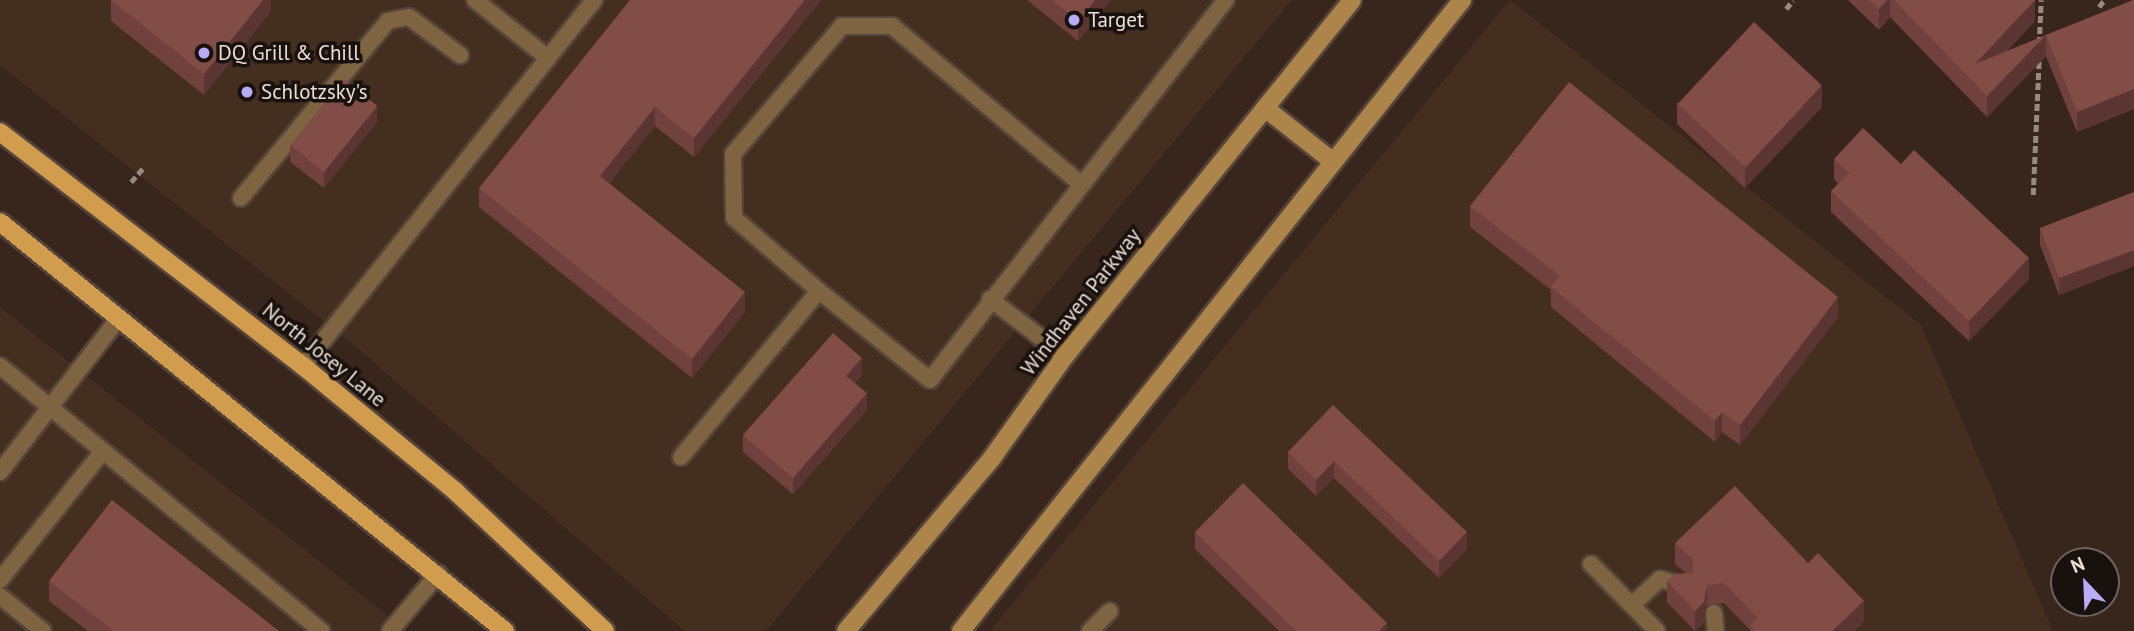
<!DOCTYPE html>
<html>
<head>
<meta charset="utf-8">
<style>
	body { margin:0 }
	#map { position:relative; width:2134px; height:631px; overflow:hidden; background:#38261c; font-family:"PT Sans",sans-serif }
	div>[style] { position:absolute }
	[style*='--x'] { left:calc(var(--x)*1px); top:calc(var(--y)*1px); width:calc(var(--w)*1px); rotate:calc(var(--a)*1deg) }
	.built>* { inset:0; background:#442e20 }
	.path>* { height:4.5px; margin-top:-2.25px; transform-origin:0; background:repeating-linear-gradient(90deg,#988982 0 7px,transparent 0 10.5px) }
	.roads { filter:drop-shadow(2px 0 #55443a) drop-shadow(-2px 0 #55443a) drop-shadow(0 2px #55443a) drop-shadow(0 -2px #55443a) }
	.lane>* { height:16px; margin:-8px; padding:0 8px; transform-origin:8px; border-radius:8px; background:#7e6441 }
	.secondary>* { height:18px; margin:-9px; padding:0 9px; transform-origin:9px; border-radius:9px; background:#ad844a }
	.primary>* { height:18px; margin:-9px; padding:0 9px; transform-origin:9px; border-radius:9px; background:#d29c4f }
	.wall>* { inset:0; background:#70413d }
	.shaded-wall>* { inset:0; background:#5b3532 }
	.building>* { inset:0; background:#824c47; transform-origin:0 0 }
	.dots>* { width:19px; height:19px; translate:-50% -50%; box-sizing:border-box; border:4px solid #19110d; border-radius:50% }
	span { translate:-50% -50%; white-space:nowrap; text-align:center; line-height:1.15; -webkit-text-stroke:7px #19110d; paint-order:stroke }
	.poi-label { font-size:21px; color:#ebdfd9 }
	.left { translate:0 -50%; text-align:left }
	.street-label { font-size:21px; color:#ebdfd9 }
	.north { position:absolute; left:2050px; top:547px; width:70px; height:70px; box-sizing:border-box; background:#19110d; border:2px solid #6d635f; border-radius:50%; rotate:337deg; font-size:19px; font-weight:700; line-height:28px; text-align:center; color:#ebdfd9 }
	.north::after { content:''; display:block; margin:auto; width:24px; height:32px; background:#b9abf7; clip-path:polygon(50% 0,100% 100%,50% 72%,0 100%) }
</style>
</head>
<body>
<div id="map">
	<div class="built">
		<i style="clip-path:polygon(0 0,1292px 0,766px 631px,685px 631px,349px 341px,0 65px)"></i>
		<i style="clip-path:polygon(1510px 0,1921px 325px,2053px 631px,990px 631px)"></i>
		<i style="clip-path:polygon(0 307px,407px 631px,0 631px)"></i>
	</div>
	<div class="path">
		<i style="--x:2099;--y:7;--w:9;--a:-54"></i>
		<i style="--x:1786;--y:9;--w:11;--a:-52"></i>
		<i style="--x:2039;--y:44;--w:44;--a:-87.4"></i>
		<i style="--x:131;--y:182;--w:20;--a:-49"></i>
		<i style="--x:2033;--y:195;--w:136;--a:-87.5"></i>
	</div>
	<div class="roads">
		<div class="lane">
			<i style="--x:475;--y:0;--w:93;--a:38.5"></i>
			<i style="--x:241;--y:198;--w:230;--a:-50.3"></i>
			<i style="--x:388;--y:21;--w:21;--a:-11"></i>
			<i style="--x:409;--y:17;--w:64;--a:36.7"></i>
			<i style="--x:819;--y:291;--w:142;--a:38.7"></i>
			<i style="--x:930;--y:380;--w:482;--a:-52.1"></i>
			<i style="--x:990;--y:299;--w:94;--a:37.2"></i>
			<i style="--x:0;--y:366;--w:417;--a:39.5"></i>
			<i style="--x:303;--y:366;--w:468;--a:-51.5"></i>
			<i style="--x:681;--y:457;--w:216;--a:-50.3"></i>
			<i style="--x:819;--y:291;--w:112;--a:-139.3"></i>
			<i style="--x:734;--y:218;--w:64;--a:-90.9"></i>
			<i style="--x:733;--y:154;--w:168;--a:-49.6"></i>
			<i style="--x:842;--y:26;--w:50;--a:0"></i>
			<i style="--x:892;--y:26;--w:246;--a:39.9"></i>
			<i style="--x:0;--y:472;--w:195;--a:-52.3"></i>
			<i style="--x:1591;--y:564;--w:94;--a:45.4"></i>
			<i style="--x:0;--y:580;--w:164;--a:-51.4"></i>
			<i style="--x:0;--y:596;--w:55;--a:39.1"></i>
			<i style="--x:1632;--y:605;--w:38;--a:-43"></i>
			<i style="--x:1660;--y:579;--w:26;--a:16"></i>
			<i style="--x:1714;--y:613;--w:18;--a:84"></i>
			<i style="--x:390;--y:631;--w:75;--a:-49.9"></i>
			<i style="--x:1090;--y:631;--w:28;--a:-45"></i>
		</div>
		<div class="secondary">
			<i style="--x:1265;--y:108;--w:85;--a:38.3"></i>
			<i style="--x:846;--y:631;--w:226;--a:-49.8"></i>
			<i style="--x:992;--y:458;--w:125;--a:-54.4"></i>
			<i style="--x:1065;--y:356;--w:457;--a:-51.1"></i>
			<i style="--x:961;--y:631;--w:806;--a:-51.55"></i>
		</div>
		<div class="primary">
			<i style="--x:0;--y:132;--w:383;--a:37.7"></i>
			<i style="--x:303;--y:366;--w:197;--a:39.4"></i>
			<i style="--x:455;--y:491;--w:205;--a:43"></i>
			<i style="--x:0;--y:222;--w:650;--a:39"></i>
		</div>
	</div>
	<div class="wall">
		<i style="clip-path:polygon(111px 0,271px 0,271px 11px,204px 95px,111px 21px)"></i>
		<i style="clip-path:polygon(821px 0,694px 157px,655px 126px,609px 183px,745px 312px,692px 378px,479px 207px,479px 188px)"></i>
		<i style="clip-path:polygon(1027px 0,1111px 0,1078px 41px)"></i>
		<i style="clip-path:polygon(1848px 0,2035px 0,2035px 21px,2007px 51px,2046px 56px,1987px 117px,1890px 17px,1879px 30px)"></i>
		<i style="clip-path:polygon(2134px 0,2134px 109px,2077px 132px,2046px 56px,2046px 35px)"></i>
		<i style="clip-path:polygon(1677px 103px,1822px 107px,1745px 188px,1677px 124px)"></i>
		<i style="clip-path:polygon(377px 122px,324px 188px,290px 162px,290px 145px)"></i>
		<i style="clip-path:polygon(1834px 159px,2029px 279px,1969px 341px,1831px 212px,1831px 191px,1838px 184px,1834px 179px)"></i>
		<i style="clip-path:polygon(2134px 192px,2134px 266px,2059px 295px,2040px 245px,2040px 228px)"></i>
		<i style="clip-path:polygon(1470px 206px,1838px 317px,1740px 445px,1722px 432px,1715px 442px,1551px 307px,1551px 290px,1470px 227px)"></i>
		<i style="clip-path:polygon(862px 375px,855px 383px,867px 410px,793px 494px,743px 452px,743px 435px)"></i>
		<i style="clip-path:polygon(1333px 405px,1467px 549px,1439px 578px,1334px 478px,1316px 496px,1288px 469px,1288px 452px)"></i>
		<i style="clip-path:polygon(1195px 532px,1387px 631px,1279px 631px,1195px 549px)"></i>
		<i style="clip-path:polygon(1675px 543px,1864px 621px,1854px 631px,1750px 631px,1750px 630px,1724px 603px,1707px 605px,1704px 622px,1695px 631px,1667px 602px,1667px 581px,1686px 573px,1675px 564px)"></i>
		<i style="clip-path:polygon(49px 581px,279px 631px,88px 631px,49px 601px)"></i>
	</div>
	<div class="shaded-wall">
		<i style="clip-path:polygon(263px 0,271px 0,271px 11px,204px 95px,204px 74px)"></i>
		<i style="clip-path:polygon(805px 0,821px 0,694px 157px,694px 138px)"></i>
		<i style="clip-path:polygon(1095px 0,1111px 0,1078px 41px,1078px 21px)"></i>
		<i style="clip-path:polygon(1887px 0,1890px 0,1890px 17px,1879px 30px,1879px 9px)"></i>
		<i style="clip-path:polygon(2035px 0,2035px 21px,1975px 84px,1975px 64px)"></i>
		<i style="clip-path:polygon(2046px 35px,2046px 56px,1987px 117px,1987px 96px)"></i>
		<i style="clip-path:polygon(1822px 86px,1822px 107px,1745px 188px,1745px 168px)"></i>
		<i style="clip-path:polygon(2134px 89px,2134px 109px,2077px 132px,2077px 112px)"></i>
		<i style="clip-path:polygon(377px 106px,377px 122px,324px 188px,324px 172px)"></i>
		<i style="clip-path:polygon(655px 107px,655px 126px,600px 195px,600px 176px)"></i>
		<i style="clip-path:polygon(2134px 250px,2134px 266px,2059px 295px,2059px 278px)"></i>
		<i style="clip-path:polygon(2029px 258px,2029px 279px,1969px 341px,1969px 321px)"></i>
		<i style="clip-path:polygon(745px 292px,745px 312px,692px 378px,692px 359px)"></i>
		<i style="clip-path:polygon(1838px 297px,1838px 317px,1740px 445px,1740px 425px)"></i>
		<i style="clip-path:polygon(862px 358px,862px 375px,846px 392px,846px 376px)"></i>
		<i style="clip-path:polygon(867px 393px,867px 410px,793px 494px,793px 478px)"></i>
		<i style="clip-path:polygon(1722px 412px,1722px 432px,1715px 442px,1715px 421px)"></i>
		<i style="clip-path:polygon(1334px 461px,1334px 478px,1316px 496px,1316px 480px)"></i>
		<i style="clip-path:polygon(1467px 532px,1467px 549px,1439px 578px,1439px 561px)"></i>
		<i style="clip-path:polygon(1707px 585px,1707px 605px,1704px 622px,1695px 631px,1695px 611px)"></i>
		<i style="clip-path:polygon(1864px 601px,1864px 621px,1854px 631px,1832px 631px)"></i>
		<i style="clip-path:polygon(1387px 623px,1387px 631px,1379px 631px)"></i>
	</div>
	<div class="building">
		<i style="clip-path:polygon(111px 0,263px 0,204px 74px)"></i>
		<i style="clip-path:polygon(630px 0,805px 0,694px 138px,655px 107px,600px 176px,745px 292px,692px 359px,479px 188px)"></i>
		<i style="clip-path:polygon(1052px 0,1095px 0,1078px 21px)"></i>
		<i style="clip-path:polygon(1869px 0,1887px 0,1879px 9px)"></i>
		<i style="clip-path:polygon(1894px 0,2035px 0,1975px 64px,2046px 35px,1987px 96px)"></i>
		<i style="clip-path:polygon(2133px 0,2134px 0,2134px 89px,2077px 112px,2046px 35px)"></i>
		<i style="left:1754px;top:22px;width:93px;height:112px;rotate:43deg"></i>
		<i style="left:344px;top:79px;width:43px;height:85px;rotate:39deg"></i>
		<i style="clip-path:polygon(1569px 82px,1838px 297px,1740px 425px,1722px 412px,1715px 421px,1551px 287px,1560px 276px,1470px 206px)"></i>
		<i style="clip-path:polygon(1863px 128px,1901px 164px,1914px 150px,2029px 258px,1969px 321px,1831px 191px,1849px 173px,1834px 159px)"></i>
		<i style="clip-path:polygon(2134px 192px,2134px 250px,2059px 278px,2040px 228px)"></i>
		<i style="clip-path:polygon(833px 333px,862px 358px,846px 376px,867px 393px,793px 478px,743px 435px)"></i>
		<i style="clip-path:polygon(1333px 405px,1467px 532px,1439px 561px,1334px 461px,1316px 480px,1288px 452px)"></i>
		<i style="clip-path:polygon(1243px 483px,1387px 623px,1379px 631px,1296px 631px,1195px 532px)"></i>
		<i style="clip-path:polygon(1735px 486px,1808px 563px,1818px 553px,1864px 601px,1832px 631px,1755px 631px,1750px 626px,1758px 618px,1724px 583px,1707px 585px,1704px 602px,1695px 611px,1667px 581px,1675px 574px,1693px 573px,1693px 559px,1675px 543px)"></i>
		<i style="clip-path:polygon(112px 500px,279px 631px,114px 631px,49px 581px)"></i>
	</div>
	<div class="dots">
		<i style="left:1074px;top:20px;background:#b9abf7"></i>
		<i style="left:204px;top:53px;background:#b9abf7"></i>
		<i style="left:247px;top:92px;background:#b9abf7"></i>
	</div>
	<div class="poi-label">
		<span class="left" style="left:1088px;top:20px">Target</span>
		<span class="left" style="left:218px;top:53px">DQ Grill &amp; Chill</span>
		<span class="left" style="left:261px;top:92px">Schlotzsky's</span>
	</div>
	<div class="street-label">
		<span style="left:1081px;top:302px;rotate:-52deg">Windhaven Parkway</span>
		<span style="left:324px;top:355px;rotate:39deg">North Josey Lane</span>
	</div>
	<div class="north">N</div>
</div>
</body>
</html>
